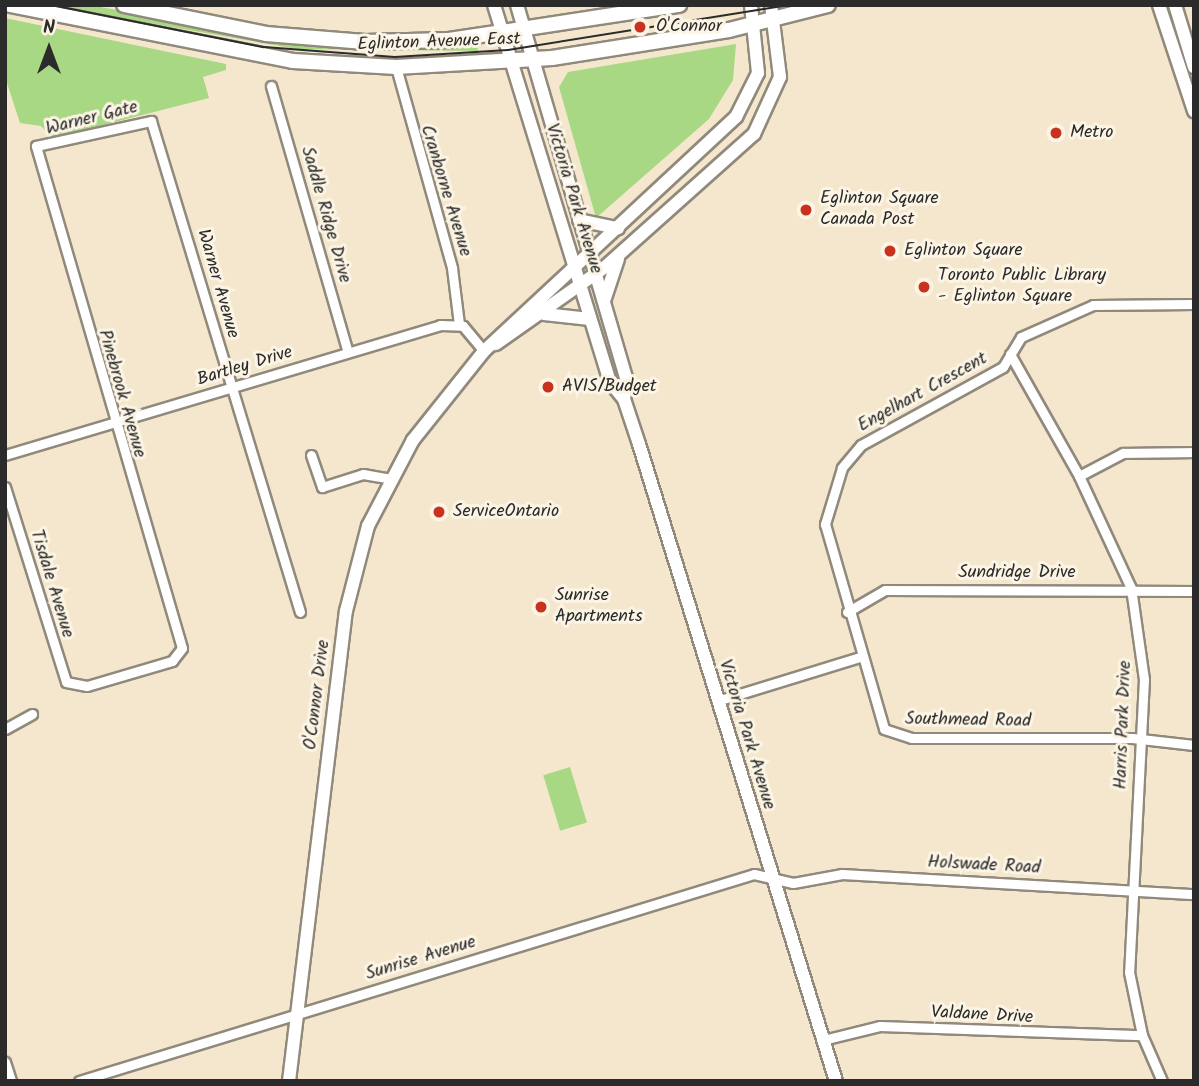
<!DOCTYPE html>
<html>
<head>
<meta charset="utf-8">
<style>
	body { margin:0 }
	#map { position:relative; width:1199px; height:1086px; overflow:hidden; background:#f4e7cd; font-family:Kalam,sans-serif }
	div>[style] { position:absolute }
	[style*='--x'] { left:calc(var(--x)*1px); top:calc(var(--y)*1px); width:calc(var(--w)*1px); rotate:calc(var(--a)*1deg) }
	.green>* { inset:0; background:#a9d885; transform-origin:0 0 }
	.roads { filter:drop-shadow(2px 0 #90897c) drop-shadow(-2px 0 #90897c) drop-shadow(0 2px #90897c) drop-shadow(0 -2px #90897c) }
	.minor>* { height:9px; margin:-4.5px; padding:0 4.5px; transform-origin:4.5px; border-radius:4.5px; background:#fff }
	.tertiary>* { height:12px; margin:-6px; padding:0 6px; transform-origin:6px; border-radius:6px; background:#fff }
	.secondary>* { height:12px; margin:-6px; padding:0 6px; transform-origin:6px; border-radius:6px; background:#fff }
	.primary>* { height:14px; margin:-7px; padding:0 7px; transform-origin:7px; border-radius:7px; background:#fff }
	.tram>* { height:2px; margin:-1px; padding:0 1px; transform-origin:1px; border-radius:1px; background:#2b2b2b }
	.dots>* { width:19px; height:19px; translate:-50% -50%; box-sizing:border-box; border:4px solid #fcf5e5; border-radius:50% }
	span { translate:-50% -50%; white-space:nowrap; text-align:center; line-height:1.15; -webkit-text-stroke:6px #fcf5e5; paint-order:stroke }
	.poi-label { font-size:18px; color:#2b2b2b }
	.left { translate:0 -50%; text-align:left }
	.street-label { font-size:18px; color:#2b2b2b }
	.frame { position:absolute; inset:0; border:7px solid #2b2b2b; pointer-events:none }
	.north { position:absolute; left:14px; top:14px; width:70px; height:70px; -webkit-text-stroke:5px #fcf5e5; paint-order:stroke; rotate:0deg; font-size:19px; font-weight:700; line-height:28px; text-align:center; color:#2b2b2b }
	.north::after { content:''; display:block; margin:auto; width:24px; height:32px; background:#2b2b2b; clip-path:polygon(50% 0,100% 100%,50% 72%,0 100%) }
</style>
</head>
<body>
<div id="map">
	<div class="green">
		<i style="clip-path:polygon(45px 5px,90px 5px,305px 45px,477px 46px,478px 51px,297px 49px)"></i>
		<i style="clip-path:polygon(5px 18px,226px 64px,226px 70px,203px 77px,209px 98px,52px 138px,41px 126px,20px 123px,5px 77px)"></i>
		<i style="clip-path:polygon(736px 44px,733px 80px,709px 119px,596px 218px,559px 87px,568px 72px)"></i>
		<i style="left:570px;top:767px;width:58px;height:28px;rotate:73deg"></i>
	</div>
	<div class="roads">
		<div class="minor">
			<i style="--x:396;--y:67;--w:209;--a:74.4"></i>
			<i style="--x:452;--y:268;--w:56;--a:82.9"></i>
			<i style="--x:271;--y:86;--w:277;--a:73.9"></i>
			<i style="--x:1194;--y:304;--w:101;--a:179.4"></i>
			<i style="--x:1093;--y:305;--w:79;--a:156"></i>
			<i style="--x:1021;--y:337;--w:35;--a:121"></i>
			<i style="--x:1003;--y:367;--w:162;--a:151.2"></i>
			<i style="--x:861;--y:445;--w:30;--a:130"></i>
			<i style="--x:842;--y:468;--w:59;--a:106.9"></i>
			<i style="--x:825;--y:524;--w:213;--a:73.9"></i>
			<i style="--x:884;--y:729;--w:29;--a:18"></i>
			<i style="--x:912;--y:738;--w:220;--a:0"></i>
			<i style="--x:1132;--y:738;--w:62;--a:6.4"></i>
			<i style="--x:1010;--y:354;--w:140;--a:60.5"></i>
			<i style="--x:1079;--y:476;--w:123;--a:65.1"></i>
			<i style="--x:1131;--y:588;--w:92;--a:81.9"></i>
			<i style="--x:1144;--y:679;--w:293;--a:92.9"></i>
			<i style="--x:1129;--y:972;--w:64;--a:78.3"></i>
			<i style="--x:1142;--y:1035;--w:50;--a:66.5"></i>
			<i style="--x:5;--y:455;--w:454;--a:-16.6"></i>
			<i style="--x:440;--y:325;--w:23;--a:2"></i>
			<i style="--x:463;--y:326;--w:33;--a:50"></i>
			<i style="--x:311;--y:455;--w:34;--a:71"></i>
			<i style="--x:322;--y:487;--w:43;--a:-17.6"></i>
			<i style="--x:363;--y:474;--w:27;--a:10"></i>
			<i style="--x:1079;--y:476;--w:50;--a:-27.6"></i>
			<i style="--x:1123;--y:453;--w:71;--a:-0.8"></i>
			<i style="--x:5;--y:487;--w:204;--a:72.6"></i>
			<i style="--x:66;--y:682;--w:21;--a:11"></i>
			<i style="--x:87;--y:686;--w:89;--a:-16.4"></i>
			<i style="--x:172;--y:661;--w:16;--a:-52"></i>
			<i style="--x:182;--y:648;--w:523;--a:-106.22"></i>
			<i style="--x:36;--y:146;--w:118;--a:-12.3"></i>
			<i style="--x:151;--y:121;--w:513;--a:73.12"></i>
			<i style="--x:847;--y:612;--w:44;--a:-30.1"></i>
			<i style="--x:885;--y:590;--w:309;--a:0.2"></i>
			<i style="--x:717;--y:701;--w:150;--a:-17.1"></i>
			<i style="--x:5;--y:729;--w:31;--a:-29"></i>
			<i style="--x:823;--y:1040;--w:59;--a:-13.8"></i>
			<i style="--x:880;--y:1026;--w:262;--a:2"></i>
			<i style="--x:5;--y:1062;--w:20;--a:72"></i>
			<i style="--x:79;--y:1081;--w:706;--a:-17.05"></i>
			<i style="--x:754;--y:874;--w:40;--a:13"></i>
			<i style="--x:793;--y:883;--w:50;--a:-10.4"></i>
			<i style="--x:842;--y:874;--w:353;--a:3.3"></i>
		</div>
		<div class="tertiary">
			<i style="--x:1159;--y:5;--w:112;--a:71.7"></i>
			<i style="--x:1175;--y:5;--w:65;--a:73"></i>
		</div>
		<div class="secondary">
			<i style="--x:494;--y:5;--w:394;--a:72.9"></i>
			<i style="--x:610;--y:382;--w:22;--a:51"></i>
			<i style="--x:624;--y:399;--w:47;--a:71.6"></i>
			<i style="--x:639;--y:444;--w:667;--a:72.82"></i>
			<i style="--x:517;--y:5;--w:391;--a:73.7"></i>
			<i style="--x:627;--y:380;--w:19;--a:99"></i>
			<i style="--x:579;--y:220;--w:40;--a:12"></i>
			<i style="--x:605;--y:298;--w:41;--a:-71.6"></i>
			<i style="--x:544;--y:314;--w:46;--a:6.2"></i>
			<i style="--x:496;--y:344;--w:133;--a:-35.2"></i>
			<i style="--x:605;--y:267;--w:200;--a:-41.8"></i>
			<i style="--x:754;--y:134;--w:63;--a:-65.5"></i>
			<i style="--x:780;--y:77;--w:73;--a:-97.1"></i>
			<i style="--x:289;--y:1081;--w:473;--a:-83.1"></i>
			<i style="--x:346;--y:611;--w:88;--a:-75.5"></i>
			<i style="--x:368;--y:526;--w:97;--a:-62.4"></i>
			<i style="--x:413;--y:440;--w:114;--a:-51.4"></i>
			<i style="--x:484;--y:351;--w:344;--a:-42.9"></i>
			<i style="--x:736;--y:117;--w:49;--a:-63.4"></i>
			<i style="--x:758;--y:73;--w:68;--a:-95.9"></i>
		</div>
		<div class="primary">
			<i style="--x:10;--y:5;--w:288;--a:11.2"></i>
			<i style="--x:293;--y:61;--w:103;--a:3.3"></i>
			<i style="--x:396;--y:67;--w:156;--a:-3.3"></i>
			<i style="--x:552;--y:58;--w:179;--a:-9"></i>
			<i style="--x:729;--y:30;--w:102;--a:-14.2"></i>
			<i style="--x:124;--y:5;--w:145;--a:11.5"></i>
			<i style="--x:266;--y:34;--w:99;--a:4.6"></i>
			<i style="--x:365;--y:42;--w:84;--a:-1.4"></i>
			<i style="--x:449;--y:40;--w:233;--a:-8.7"></i>
		</div>
	</div>
	<div class="tram">
		<i style="--x:51;--y:5;--w:217;--a:11.2"></i>
		<i style="--x:264;--y:47;--w:131;--a:4.4"></i>
		<i style="--x:395;--y:57;--w:113;--a:-3.5"></i>
		<i style="--x:508;--y:50;--w:286;--a:-9.1"></i>
	</div>
	<div class="dots">
		<i style="left:640px;top:27px;background:#c8321e"></i>
		<i style="left:1056px;top:133px;background:#c8321e"></i>
		<i style="left:806px;top:210px;background:#c8321e"></i>
		<i style="left:890px;top:251px;background:#c8321e"></i>
		<i style="left:924px;top:287px;background:#c8321e"></i>
		<i style="left:548px;top:387px;background:#c8321e"></i>
		<i style="left:439px;top:512px;background:#c8321e"></i>
		<i style="left:541px;top:607px;background:#c8321e"></i>
	</div>
	<div class="poi-label">
		<span class="left" style="left:656px;top:27px">O'Connor</span>
		<span class="left" style="left:1070px;top:133px">Metro</span>
		<span class="left" style="left:820px;top:210px">Eglinton Square<br>Canada Post</span>
		<span class="left" style="left:904px;top:251px">Eglinton Square</span>
		<span class="left" style="left:938px;top:287px">Toronto Public Library<br>- Eglinton Square</span>
		<span class="left" style="left:562px;top:387px">AVIS/Budget</span>
		<span class="left" style="left:453px;top:512px">ServiceOntario</span>
		<span class="left" style="left:555px;top:607px">Sunrise<br>Apartments</span>
	</div>
	<div class="street-label">
		<span style="left:439px;top:43px;rotate:-2deg">Eglinton Avenue East</span>
		<span style="left:92px;top:119px;rotate:-14deg">Warner Gate</span>
		<span style="left:445px;top:191px;rotate:73deg">Cranborne Avenue</span>
		<span style="left:573px;top:199px;rotate:73deg">Victoria Park Avenue</span>
		<span style="left:325px;top:215px;rotate:74deg">Saddle Ridge Drive</span>
		<span style="left:217px;top:284px;rotate:74deg">Warner Avenue</span>
		<span style="left:245px;top:367px;rotate:-17deg">Bartley Drive</span>
		<span style="left:923px;top:393px;rotate:-29deg">Engelhart Crescent</span>
		<span style="left:121px;top:394px;rotate:74deg">Pinebrook Avenue</span>
		<span style="left:1017px;top:573px">Sundridge Drive</span>
		<span style="left:51px;top:584px;rotate:73deg">Tisdale Avenue</span>
		<span style="left:318px;top:695px;rotate:-83deg">O'Connor Drive</span>
		<span style="left:968px;top:721px;rotate:1deg">Southmead Road</span>
		<span style="left:1124px;top:725px;rotate:-88deg">Harris Park Drive</span>
		<span style="left:746px;top:735px;rotate:73deg">Victoria Park Avenue</span>
		<span style="left:984px;top:866px;rotate:3deg">Holswade Road</span>
		<span style="left:421px;top:959px;rotate:-17deg">Sunrise Avenue</span>
		<span style="left:982px;top:1016px;rotate:3deg">Valdane Drive</span>
	</div>
	<div class="frame"></div>
	<div class="north">N</div>
</div>
</body>
</html>
